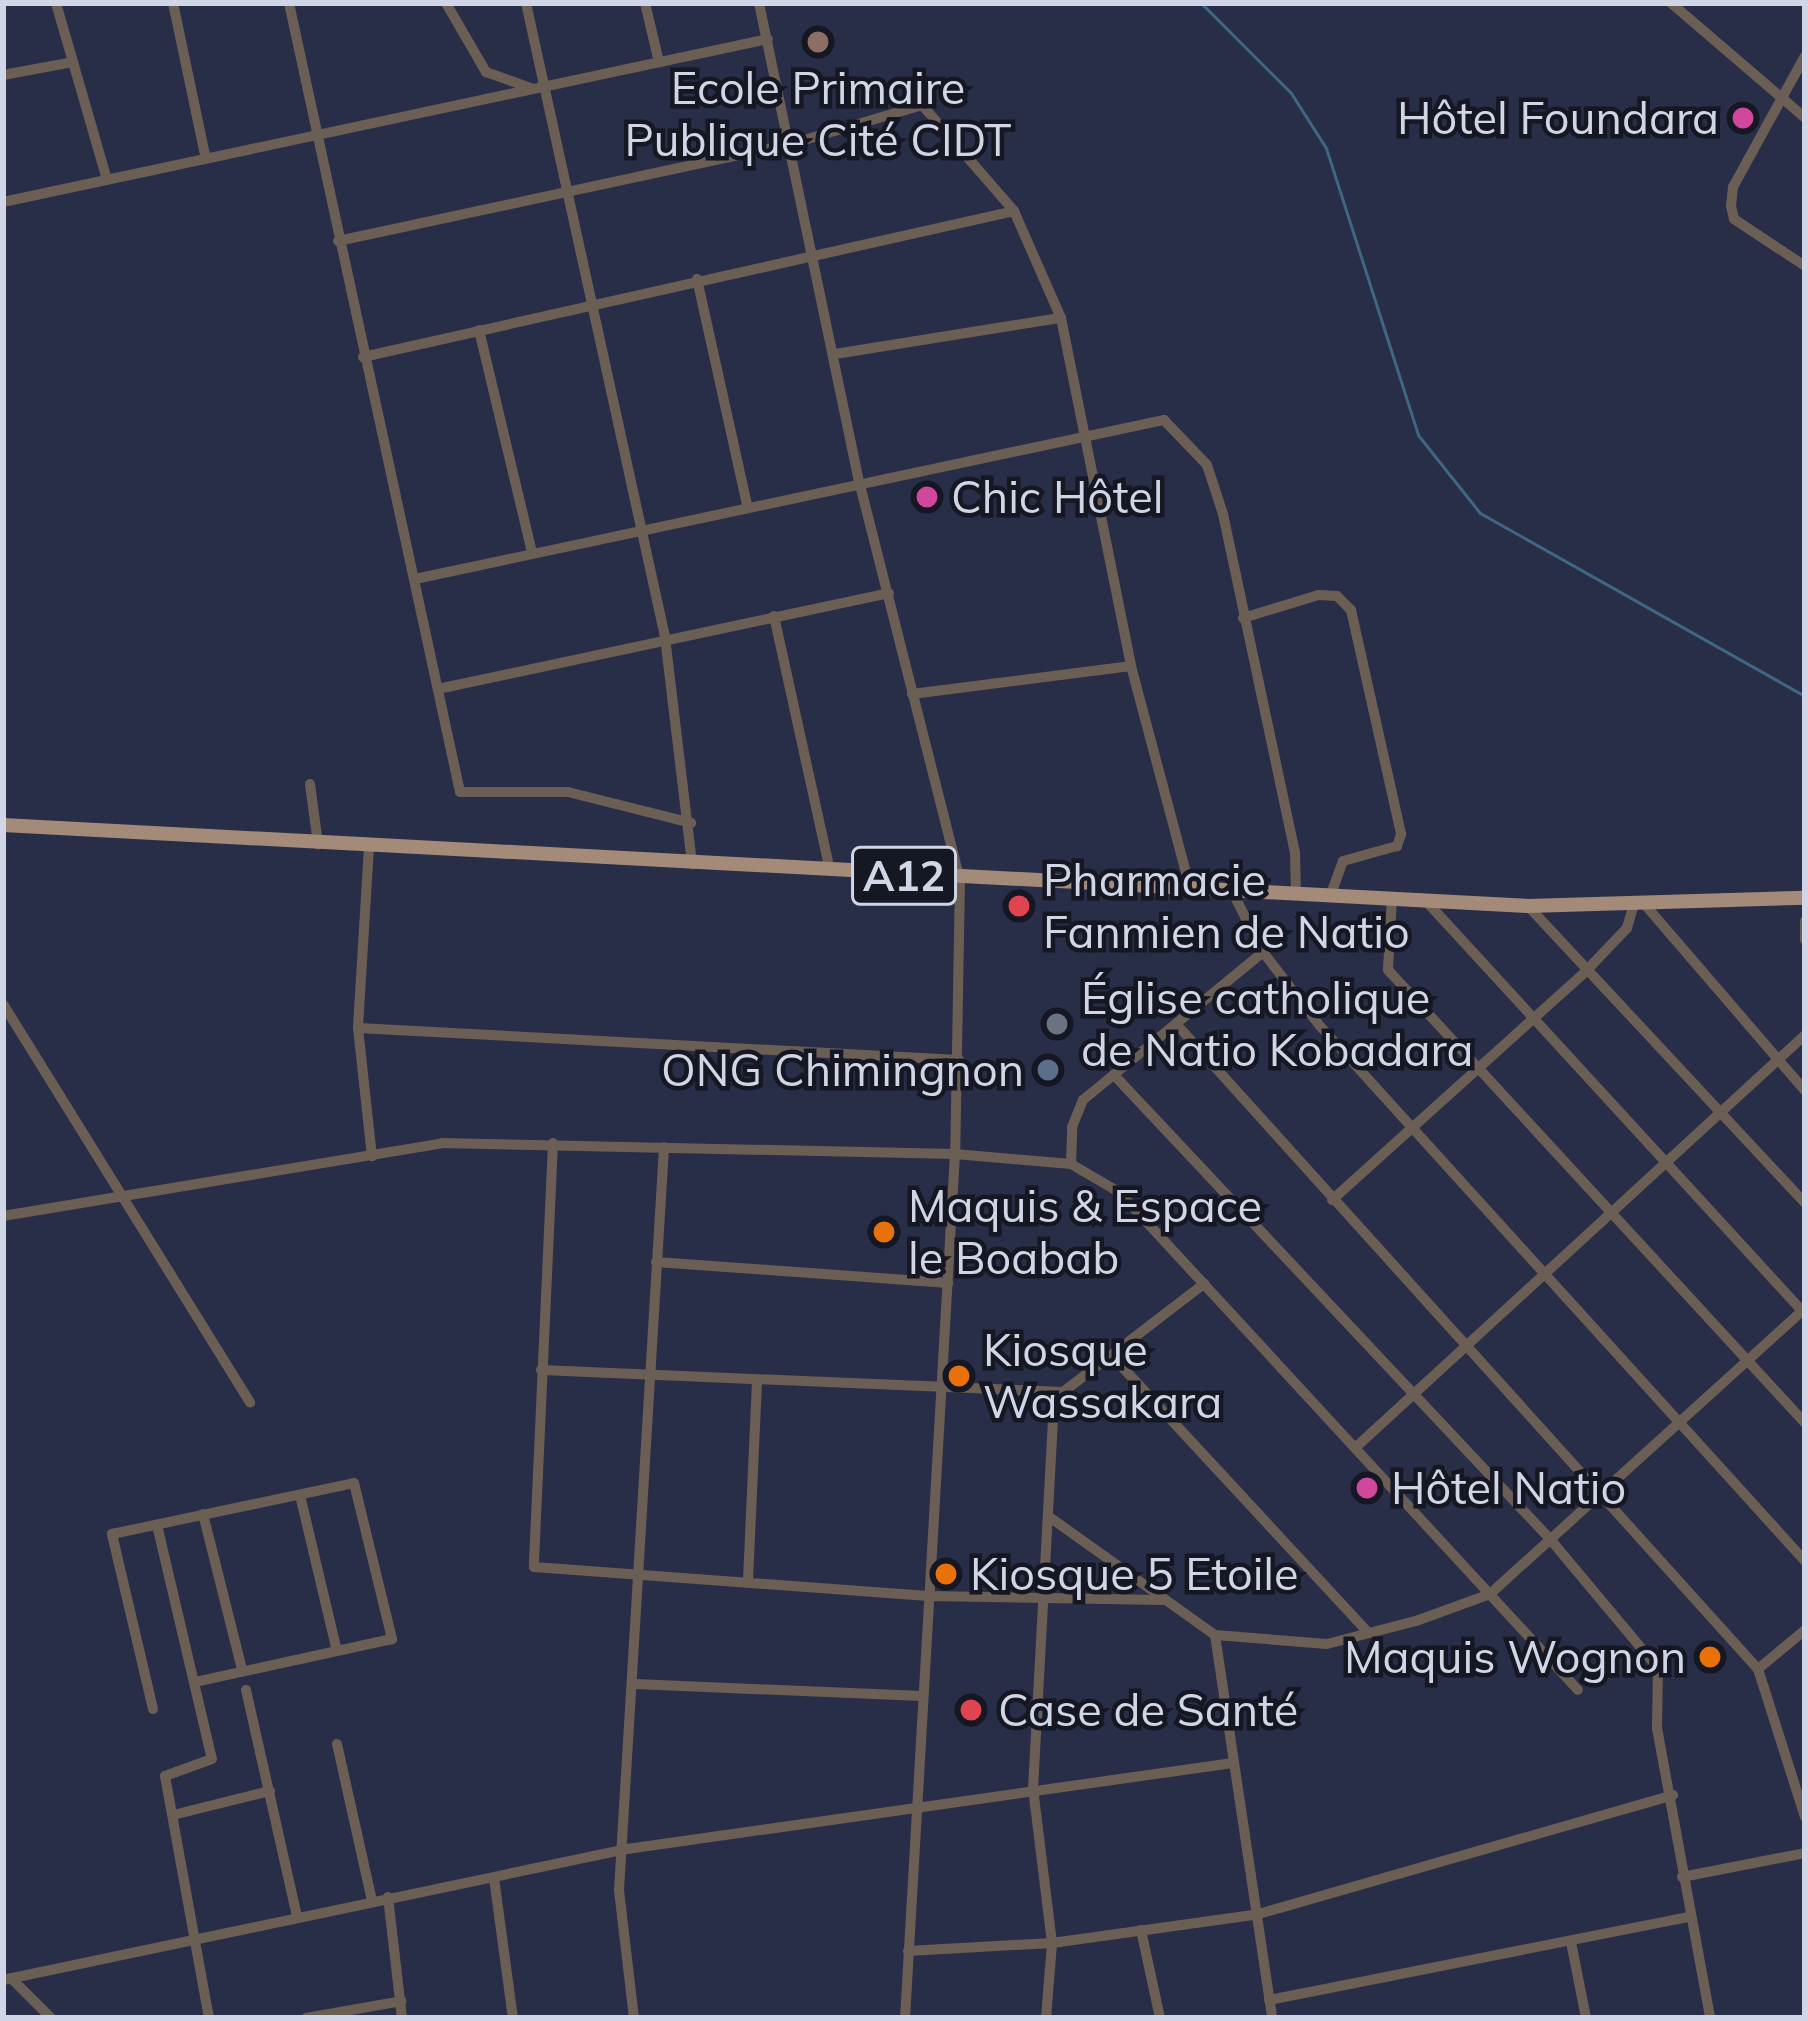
<!DOCTYPE html>
<html>
<head>
<meta charset="utf-8">
<style>
	body { margin:0 }
	#map { position:relative; width:1808px; height:2021px; overflow:hidden; background:#292e48; font-family:Mulish,sans-serif }
	div>[style] { position:absolute }
	[style*='--x'] { left:calc(var(--x)*1px); top:calc(var(--y)*1px); width:calc(var(--w)*1px); rotate:calc(var(--a)*1deg) }
	.stream>* { height:3px; margin:-1.5px; padding:0 1.5px; transform-origin:1.5px; border-radius:1.5px; background:#3d6783 }
	.minor>* { height:10px; margin:-5px; padding:0 5px; transform-origin:5px; border-radius:5px; background:#6b5e55 }
	.major>* { height:14px; margin:-7px; padding:0 7px; transform-origin:7px; border-radius:7px; background:#a48a79 }
	.dots>* { width:33px; height:33px; translate:-50% -50%; box-sizing:border-box; border:6px solid #151723; border-radius:50% }
	span { translate:-50% -50%; white-space:nowrap; text-align:center; line-height:1.15; -webkit-text-stroke:9px #151723; paint-order:stroke }
	.shield-label span { padding:3px 9px; background:#151723; border:3px solid; border-radius:9px; -webkit-text-stroke-width:0 }
	.shield-label { font-size:42px; color:#d1d6e7; font-weight:700 }
	.poi-label { font-size:45px; color:#d1d6e7 }
	.right { translate:-100% -50%; text-align:right }
	.left { translate:0 -50%; text-align:left }
	.frame { position:absolute; inset:0; border:6px solid #d1d6e7; pointer-events:none }
</style>
</head>
<body>
<div id="map">
	<div class="stream">
		<i style="--x:1201;--y:3;--w:127;--a:45"></i>
		<i style="--x:1291;--y:93;--w:65;--a:57.5"></i>
		<i style="--x:1326;--y:148;--w:301;--a:72.2"></i>
		<i style="--x:1418;--y:435;--w:100;--a:51.5"></i>
		<i style="--x:1480;--y:513;--w:373;--a:29.4"></i>
	</div>
	<div class="minor">
		<i style="--x:56;--y:3;--w:184;--a:73.9"></i>
		<i style="--x:173;--y:3;--w:159;--a:78.1"></i>
		<i style="--x:289;--y:3;--w:807;--a:77.77"></i>
		<i style="--x:460;--y:792;--w:108;--a:0"></i>
		<i style="--x:568;--y:792;--w:127;--a:14.1"></i>
		<i style="--x:446;--y:3;--w:80;--a:59.9"></i>
		<i style="--x:486;--y:72;--w:48;--a:19.6"></i>
		<i style="--x:526;--y:3;--w:649;--a:77.63"></i>
		<i style="--x:665;--y:637;--w:229;--a:83.2"></i>
		<i style="--x:645;--y:3;--w:61;--a:76.7"></i>
		<i style="--x:759;--y:3;--w:488;--a:78.2"></i>
		<i style="--x:859;--y:481;--w:411;--a:75.8"></i>
		<i style="--x:960;--y:879;--w:275;--a:91"></i>
		<i style="--x:955;--y:1154;--w:865;--a:93.31"></i>
		<i style="--x:1671;--y:3;--w:177;--a:40.6"></i>
		<i style="--x:1805;--y:56;--w:149;--a:118.8"></i>
		<i style="--x:1733;--y:187;--w:19;--a:96"></i>
		<i style="--x:1731;--y:206;--w:13;--a:77"></i>
		<i style="--x:1734;--y:219;--w:85;--a:33.5"></i>
		<i style="--x:3;--y:75;--w:71;--a:-10.5"></i>
		<i style="--x:3;--y:202;--w:782;--a:-12.03"></i>
		<i style="--x:338;--y:241;--w:466;--a:-12.1"></i>
		<i style="--x:794;--y:143;--w:134;--a:-16.5"></i>
		<i style="--x:922;--y:105;--w:140;--a:49"></i>
		<i style="--x:1014;--y:211;--w:117;--a:66.3"></i>
		<i style="--x:1061;--y:318;--w:355;--a:78.6"></i>
		<i style="--x:1131;--y:666;--w:230;--a:75.1"></i>
		<i style="--x:697;--y:279;--w:231;--a:77.5"></i>
		<i style="--x:479;--y:330;--w:225;--a:76.6"></i>
		<i style="--x:835;--y:354;--w:229;--a:-9.1"></i>
		<i style="--x:363;--y:357;--w:667;--a:-12.64"></i>
		<i style="--x:415;--y:579;--w:766;--a:-11.99"></i>
		<i style="--x:1164;--y:420;--w:62;--a:46.3"></i>
		<i style="--x:1207;--y:465;--w:52;--a:71.9"></i>
		<i style="--x:1223;--y:514;--w:346;--a:78"></i>
		<i style="--x:1295;--y:852;--w:43;--a:88.7"></i>
		<i style="--x:774;--y:616;--w:261;--a:77.6"></i>
		<i style="--x:1243;--y:618;--w:78;--a:-17"></i>
		<i style="--x:1318;--y:595;--w:19;--a:3"></i>
		<i style="--x:1337;--y:596;--w:20;--a:45"></i>
		<i style="--x:1351;--y:610;--w:230;--a:77.4"></i>
		<i style="--x:1401;--y:834;--w:13;--a:108"></i>
		<i style="--x:1397;--y:846;--w:56;--a:164.5"></i>
		<i style="--x:1343;--y:861;--w:37;--a:110"></i>
		<i style="--x:438;--y:689;--w:461;--a:-12"></i>
		<i style="--x:912;--y:694;--w:221;--a:-7.3"></i>
		<i style="--x:310;--y:784;--w:61;--a:82.4"></i>
		<i style="--x:369;--y:847;--w:181;--a:93.5"></i>
		<i style="--x:358;--y:1028;--w:129;--a:83.8"></i>
		<i style="--x:1232;--y:891;--w:68;--a:63.1"></i>
		<i style="--x:1263;--y:952;--w:93;--a:52.4"></i>
		<i style="--x:1320;--y:1026;--w:722;--a:47.81"></i>
		<i style="--x:1392;--y:898;--w:72;--a:93.2"></i>
		<i style="--x:1388;--y:970;--w:616;--a:47.37"></i>
		<i style="--x:1426;--y:901;--w:561;--a:47.46"></i>
		<i style="--x:1528;--y:906;--w:406;--a:47"></i>
		<i style="--x:1647;--y:907;--w:243;--a:49.3"></i>
		<i style="--x:1805;--y:921;--w:19;--a:90"></i>
		<i style="--x:3;--y:1004;--w:469;--a:58.2"></i>
		<i style="--x:1178;--y:1026;--w:866;--a:47.95"></i>
		<i style="--x:1758;--y:1669;--w:155;--a:72.4"></i>
		<i style="--x:358;--y:1028;--w:602;--a:3.05"></i>
		<i style="--x:1114;--y:1075;--w:637;--a:46.78"></i>
		<i style="--x:1550;--y:1539;--w:168;--a:50.1"></i>
		<i style="--x:1658;--y:1668;--w:60;--a:91"></i>
		<i style="--x:1657;--y:1728;--w:295;--a:79.6"></i>
		<i style="--x:553;--y:1143;--w:424;--a:92.6"></i>
		<i style="--x:534;--y:1567;--w:395;--a:4.2"></i>
		<i style="--x:928;--y:1596;--w:235;--a:1"></i>
		<i style="--x:1071;--y:1164;--w:37;--a:-88"></i>
		<i style="--x:1072;--y:1127;--w:29;--a:-68"></i>
		<i style="--x:1083;--y:1100;--w:233;--a:-39.4"></i>
		<i style="--x:1332;--y:1200;--w:343;--a:-42"></i>
		<i style="--x:1587;--y:970;--w:58;--a:-46.4"></i>
		<i style="--x:1627;--y:928;--w:22;--a:-74"></i>
		<i style="--x:3;--y:1216;--w:445;--a:-9.4"></i>
		<i style="--x:442;--y:1143;--w:513;--a:1.23"></i>
		<i style="--x:955;--y:1154;--w:116;--a:4.9"></i>
		<i style="--x:1071;--y:1164;--w:56;--a:30.3"></i>
		<i style="--x:1119;--y:1192;--w:677;--a:47.33"></i>
		<i style="--x:656;--y:1262;--w:293;--a:4.1"></i>
		<i style="--x:1113;--y:1357;--w:376;--a:47.2"></i>
		<i style="--x:541;--y:1370;--w:522;--a:2.41"></i>
		<i style="--x:1355;--y:1448;--w:611;--a:-42.55"></i>
		<i style="--x:300;--y:1495;--w:160;--a:76.7"></i>
		<i style="--x:203;--y:1514;--w:160;--a:75.9"></i>
		<i style="--x:1048;--y:1516;--w:205;--a:35.5"></i>
		<i style="--x:1215;--y:1635;--w:112;--a:4.6"></i>
		<i style="--x:1327;--y:1644;--w:92;--a:-14.5"></i>
		<i style="--x:1416;--y:1621;--w:79;--a:-20"></i>
		<i style="--x:1490;--y:1594;--w:425;--a:-42.2"></i>
		<i style="--x:157;--y:1525;--w:240;--a:76.8"></i>
		<i style="--x:212;--y:1759;--w:50;--a:160.1"></i>
		<i style="--x:165;--y:1776;--w:246;--a:79.7"></i>
		<i style="--x:748;--y:1580;--w:200;--a:-87.4"></i>
		<i style="--x:1215;--y:1635;--w:387;--a:81.5"></i>
		<i style="--x:1758;--y:1669;--w:61;--a:-39.7"></i>
		<i style="--x:635;--y:1684;--w:287;--a:2.4"></i>
		<i style="--x:246;--y:1690;--w:232;--a:77.3"></i>
		<i style="--x:153;--y:1709;--w:180;--a:-103.2"></i>
		<i style="--x:112;--y:1534;--w:247;--a:-11.9"></i>
		<i style="--x:354;--y:1483;--w:161;--a:76.3"></i>
		<i style="--x:392;--y:1639;--w:202;--a:167.7"></i>
		<i style="--x:337;--y:1744;--w:160;--a:77.4"></i>
		<i style="--x:173;--y:1815;--w:100;--a:-13.9"></i>
		<i style="--x:1682;--y:1877;--w:125;--a:-11"></i>
		<i style="--x:494;--y:1878;--w:141;--a:82.3"></i>
		<i style="--x:388;--y:1897;--w:122;--a:83.4"></i>
		<i style="--x:1141;--y:1930;--w:90;--a:77.8"></i>
		<i style="--x:1571;--y:1942;--w:77;--a:78.8"></i>
		<i style="--x:908;--y:1951;--w:144;--a:-3.2"></i>
		<i style="--x:1052;--y:1943;--w:205;--a:-7.9"></i>
		<i style="--x:1255;--y:1915;--w:435;--a:-16"></i>
		<i style="--x:11;--y:1978;--w:57;--a:45"></i>
		<i style="--x:3;--y:1980;--w:638;--a:-11.86"></i>
		<i style="--x:627;--y:1849;--w:612;--a:-8.08"></i>
		<i style="--x:1269;--y:2000;--w:427;--a:-11.2"></i>
		<i style="--x:306;--y:2018;--w:97;--a:-10"></i>
		<i style="--x:634;--y:2018;--w:129;--a:-96.7"></i>
		<i style="--x:619;--y:1890;--w:744;--a:-86.53"></i>
		<i style="--x:1046;--y:2018;--w:75;--a:-85.4"></i>
		<i style="--x:1052;--y:1943;--w:155;--a:-97"></i>
		<i style="--x:1033;--y:1789;--w:370;--a:-86.9"></i>
		<i style="--x:1053;--y:1420;--w:30;--a:-70"></i>
		<i style="--x:1063;--y:1392;--w:178;--a:-37.5"></i>
	</div>
	<div class="major">
		<i style="--x:3;--y:825;--w:1527;--a:3.04"></i>
		<i style="--x:1528;--y:906;--w:277;--a:-1.7"></i>
	</div>
	<div class="dots">
		<i style="left:818px;top:42px;background:#8d6e63"></i>
		<i style="left:1743px;top:118px;background:#d1479c"></i>
		<i style="left:927px;top:497px;background:#d1479c"></i>
		<i style="left:1019px;top:906px;background:#e0444e"></i>
		<i style="left:1057px;top:1024px;background:#6b7280"></i>
		<i style="left:1048px;top:1070px;background:#5c6f8a"></i>
		<i style="left:884px;top:1232px;background:#e8710a"></i>
		<i style="left:959px;top:1376px;background:#e8710a"></i>
		<i style="left:1367px;top:1488px;background:#d1479c"></i>
		<i style="left:946px;top:1574px;background:#e8710a"></i>
		<i style="left:1710px;top:1657px;background:#e8710a"></i>
		<i style="left:971px;top:1710px;background:#e0444e"></i>
	</div>
	<div class="shield-label">
		<span style="left:904px;top:876px">A12</span>
	</div>
	<div class="poi-label">
		<span style="left:818px;top:114px">Ecole Primaire<br>Publique Cité CIDT</span>
		<span class="right" style="left:1719px;top:118px">Hôtel Foundara</span>
		<span class="left" style="left:951px;top:497px">Chic Hôtel</span>
		<span class="left" style="left:1043px;top:906px">Pharmacie<br>Fanmien de Natio</span>
		<span class="left" style="left:1081px;top:1024px">Église catholique<br>de Natio Kobadara</span>
		<span class="right" style="left:1024px;top:1070px">ONG Chimingnon</span>
		<span class="left" style="left:908px;top:1232px">Maquis &amp; Espace<br>le Boabab</span>
		<span class="left" style="left:983px;top:1376px">Kiosque<br>Wassakara</span>
		<span class="left" style="left:1391px;top:1488px">Hôtel Natio</span>
		<span class="left" style="left:970px;top:1574px">Kiosque 5 Etoile</span>
		<span class="right" style="left:1686px;top:1657px">Maquis Wognon</span>
		<span class="left" style="left:998px;top:1710px">Case de Santé</span>
	</div>
	<div class="frame"></div>
</div>
</body>
</html>
